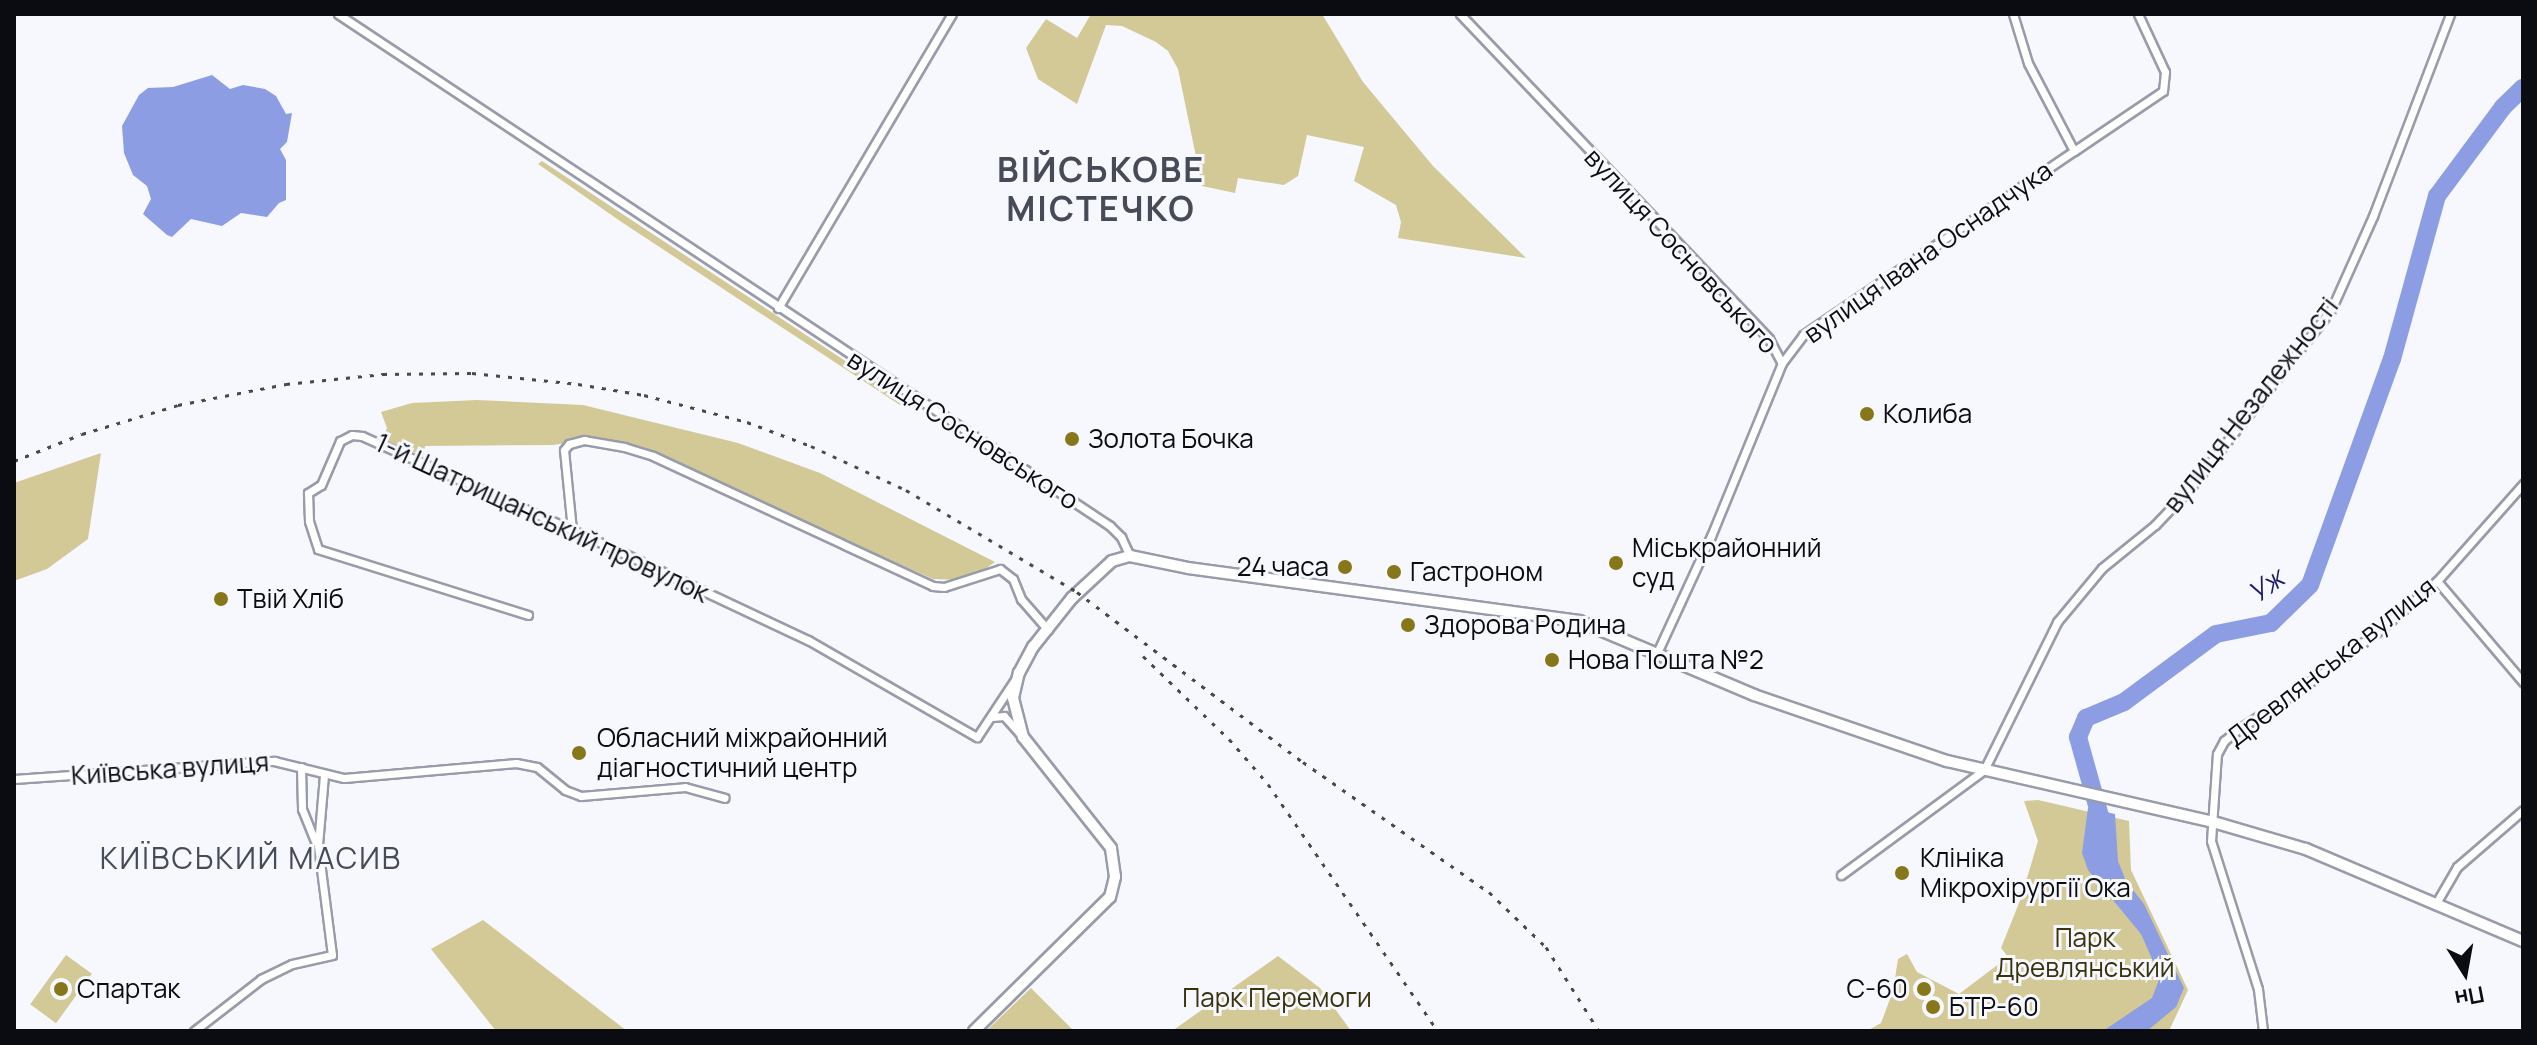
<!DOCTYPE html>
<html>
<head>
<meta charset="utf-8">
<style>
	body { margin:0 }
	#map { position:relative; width:2537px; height:1045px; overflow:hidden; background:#f6f8fe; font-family:Manrope,sans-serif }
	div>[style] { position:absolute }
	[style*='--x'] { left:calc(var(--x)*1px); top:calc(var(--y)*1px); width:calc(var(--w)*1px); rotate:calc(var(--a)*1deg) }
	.green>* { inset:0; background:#d2c997; transform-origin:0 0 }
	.water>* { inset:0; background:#8d9de3 }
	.river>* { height:18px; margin:-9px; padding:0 9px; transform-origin:9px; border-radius:9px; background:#8d9de3 }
	.roads { filter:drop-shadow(2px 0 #989caa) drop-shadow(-2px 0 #989caa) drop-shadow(0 2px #989caa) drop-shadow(0 -2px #989caa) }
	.street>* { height:7px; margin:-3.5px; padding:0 3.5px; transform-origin:3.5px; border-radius:3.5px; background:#fff }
	.secondary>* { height:10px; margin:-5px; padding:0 5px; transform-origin:5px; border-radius:5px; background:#fff }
	.rail>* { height:3px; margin-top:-1.5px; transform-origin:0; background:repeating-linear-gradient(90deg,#48494e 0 4px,transparent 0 12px) }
	.dots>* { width:22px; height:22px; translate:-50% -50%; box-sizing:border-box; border:4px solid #f6f8fe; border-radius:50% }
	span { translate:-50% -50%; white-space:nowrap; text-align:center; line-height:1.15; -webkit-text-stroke:6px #f6f8fe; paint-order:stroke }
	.street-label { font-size:26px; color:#0b0c11 }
	.poi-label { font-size:26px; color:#0b0c11 }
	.left { translate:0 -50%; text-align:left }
	.right { translate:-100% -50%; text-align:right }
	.park-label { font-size:26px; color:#38320d }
	.water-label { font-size:28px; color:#1a1a6b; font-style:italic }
	.quarter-label { font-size:30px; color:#474a57; letter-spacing:2px }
	.district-label { font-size:34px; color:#474a57; font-weight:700; letter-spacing:2px }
	.frame { position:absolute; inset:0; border:16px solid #0b0c11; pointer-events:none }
	.north { position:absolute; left:2425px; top:933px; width:80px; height:80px; -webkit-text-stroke:6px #f6f8fe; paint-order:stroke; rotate:169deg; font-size:22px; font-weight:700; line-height:32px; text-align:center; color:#0b0c11 }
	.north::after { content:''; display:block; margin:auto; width:28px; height:36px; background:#0b0c11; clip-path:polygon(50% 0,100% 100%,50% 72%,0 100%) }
</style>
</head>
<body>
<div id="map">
	<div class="green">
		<i style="clip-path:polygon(1091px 14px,1322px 14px,1363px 82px,1433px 166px,1526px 258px,1398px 238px,1401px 222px,1396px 205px,1354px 181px,1364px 147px,1307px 135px,1298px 176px,1284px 185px,1238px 178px,1235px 193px,1202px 186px,1178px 69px,1168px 51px,1156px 42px,1122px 26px,1106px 25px,1077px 104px,1038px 79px,1026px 48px,1046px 19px,1077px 38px)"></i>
		<i style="clip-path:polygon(542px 161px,903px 399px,906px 409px,623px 223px,538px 164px)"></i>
		<i style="clip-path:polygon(477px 400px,583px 405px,738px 443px,820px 473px,995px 562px,977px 575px,960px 580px,933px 579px,627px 444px,595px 439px,553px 445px,425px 446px,423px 456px,382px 439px,387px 428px,381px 412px,412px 403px)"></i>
		<i style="clip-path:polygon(101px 453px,88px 539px,47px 569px,14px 581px,14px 483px)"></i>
		<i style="clip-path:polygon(2038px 800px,2129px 821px,2131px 870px,2188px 990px,2169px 1031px,1867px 1031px,1881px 1023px,1893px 991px,1898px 959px,1907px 954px,1917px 972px,1959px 994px,2008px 957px,2001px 948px,2021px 898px,2038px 841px,2024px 801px)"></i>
		<i style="clip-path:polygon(483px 920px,627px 1031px,496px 1031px,431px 949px)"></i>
		<i style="left:66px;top:955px;width:32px;height:61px;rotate:36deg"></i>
		<i style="clip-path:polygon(1278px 956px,1320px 988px,1351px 1031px,1172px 1031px)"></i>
		<i style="clip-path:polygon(1031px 988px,1074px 1031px,986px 1031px)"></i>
	</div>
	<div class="water">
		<i style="clip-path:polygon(212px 75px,230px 89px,243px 85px,265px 89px,276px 96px,286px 114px,292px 113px,287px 142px,280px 149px,286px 160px,286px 200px,279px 203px,267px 217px,241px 213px,222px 226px,191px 219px,172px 237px,167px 235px,143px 214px,151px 199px,147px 186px,133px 175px,124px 153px,122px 126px,139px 95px,148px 88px,173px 87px)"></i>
		<i style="clip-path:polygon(2088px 808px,2115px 814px,2118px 861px,2126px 881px,2144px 904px,2184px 988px,2176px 1007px,2147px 1031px,2103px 1031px,2152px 998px,2160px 977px,2141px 934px,2088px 870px,2082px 853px)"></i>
	</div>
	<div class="river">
		<i style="--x:2100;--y:832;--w:16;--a:-90"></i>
		<i style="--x:2100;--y:816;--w:82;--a:-105.6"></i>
		<i style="--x:2078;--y:737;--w:21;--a:-67"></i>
		<i style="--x:2086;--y:718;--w:41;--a:-22.8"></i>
		<i style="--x:2124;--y:702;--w:114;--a:-36.5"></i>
		<i style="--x:2216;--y:634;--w:56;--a:-11.3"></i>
		<i style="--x:2271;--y:623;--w:54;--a:-44.3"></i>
		<i style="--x:2310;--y:585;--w:240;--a:-70.1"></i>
		<i style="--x:2392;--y:359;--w:169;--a:-74.6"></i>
		<i style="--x:2437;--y:196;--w:111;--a:-53.4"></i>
		<i style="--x:2503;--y:107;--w:28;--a:-44"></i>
	</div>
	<div class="roads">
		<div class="street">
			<i style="--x:338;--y:14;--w:926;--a:33.55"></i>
			<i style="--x:1110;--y:526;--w:16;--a:45"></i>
			<i style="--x:1121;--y:537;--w:21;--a:65"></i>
			<i style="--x:1460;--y:14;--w:448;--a:46.4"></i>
			<i style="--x:1769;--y:339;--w:27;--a:62"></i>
			<i style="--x:1782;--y:363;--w:187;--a:112.3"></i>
			<i style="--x:1711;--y:536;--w:129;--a:114.8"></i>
			<i style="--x:2074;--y:151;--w:107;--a:-34"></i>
			<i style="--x:2163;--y:91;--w:19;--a:-84"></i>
			<i style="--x:2165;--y:72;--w:64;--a:-115"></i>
			<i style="--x:778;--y:308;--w:342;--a:-59.4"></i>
			<i style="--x:1782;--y:363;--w:35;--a:-53"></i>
			<i style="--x:1803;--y:335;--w:328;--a:-34.2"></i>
			<i style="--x:2074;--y:151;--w:99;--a:-117.6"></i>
			<i style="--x:2028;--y:63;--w:51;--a:-107"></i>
			<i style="--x:572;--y:530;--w:80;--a:-95.7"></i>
			<i style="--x:564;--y:450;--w:8;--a:-50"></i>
			<i style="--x:569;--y:444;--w:16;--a:-15"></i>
			<i style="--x:584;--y:440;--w:41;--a:9.9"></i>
			<i style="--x:624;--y:447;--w:30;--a:17"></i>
			<i style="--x:653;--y:456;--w:309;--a:24.9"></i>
			<i style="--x:933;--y:586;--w:11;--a:5"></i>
			<i style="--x:944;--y:587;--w:59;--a:-17.8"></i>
			<i style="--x:1000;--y:569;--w:16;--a:38"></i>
			<i style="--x:1013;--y:579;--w:22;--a:68"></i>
			<i style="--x:1021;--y:599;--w:41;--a:48.9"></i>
			<i style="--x:2437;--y:581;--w:133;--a:49.6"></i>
			<i style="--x:528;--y:615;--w:220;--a:-162.6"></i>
			<i style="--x:318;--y:549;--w:29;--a:-108"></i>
			<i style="--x:309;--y:521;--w:28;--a:-92"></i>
			<i style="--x:308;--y:493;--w:15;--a:-32"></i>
			<i style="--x:321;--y:485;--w:48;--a:-66.6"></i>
			<i style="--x:340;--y:441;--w:13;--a:-27"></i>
			<i style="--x:352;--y:435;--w:10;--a:6"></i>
			<i style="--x:362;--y:436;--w:272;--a:24.1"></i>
			<i style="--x:610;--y:547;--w:219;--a:25.2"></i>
			<i style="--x:808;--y:640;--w:195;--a:29.9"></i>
			<i style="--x:977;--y:737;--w:71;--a:-56.5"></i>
			<i style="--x:992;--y:717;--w:12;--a:-5"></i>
			<i style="--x:1004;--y:716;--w:27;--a:48"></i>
			<i style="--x:301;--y:767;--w:42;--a:88.6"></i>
			<i style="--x:302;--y:809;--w:35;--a:68"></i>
			<i style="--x:14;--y:779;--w:261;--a:-4"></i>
			<i style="--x:274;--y:761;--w:72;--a:13.7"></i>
			<i style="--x:344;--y:778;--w:173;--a:-5"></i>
			<i style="--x:516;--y:763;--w:21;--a:11"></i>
			<i style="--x:537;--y:767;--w:36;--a:39"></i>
			<i style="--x:565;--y:790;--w:17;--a:21"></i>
			<i style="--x:581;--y:796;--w:104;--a:-4.9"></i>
			<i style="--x:685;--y:787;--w:41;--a:15.4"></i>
			<i style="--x:1841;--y:875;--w:177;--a:-36.3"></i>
			<i style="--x:1984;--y:770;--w:165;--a:-63.7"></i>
			<i style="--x:2057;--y:622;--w:70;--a:-50.2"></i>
			<i style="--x:2102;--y:568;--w:68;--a:-39.1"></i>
			<i style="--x:2155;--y:525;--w:52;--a:-46.5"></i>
			<i style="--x:2191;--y:487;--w:226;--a:-51.7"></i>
			<i style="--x:2331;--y:310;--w:103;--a:-65.9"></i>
			<i style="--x:2373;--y:216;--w:216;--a:-69.1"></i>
			<i style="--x:2435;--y:905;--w:44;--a:-59.9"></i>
			<i style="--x:2457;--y:867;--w:87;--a:-40.8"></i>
			<i style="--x:194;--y:1031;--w:85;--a:-37.8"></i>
			<i style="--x:261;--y:979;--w:34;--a:-26"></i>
			<i style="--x:292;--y:964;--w:41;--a:-12.7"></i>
			<i style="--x:332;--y:955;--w:111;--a:-97.3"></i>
			<i style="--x:318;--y:845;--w:70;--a:-85.1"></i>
			<i style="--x:2263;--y:1031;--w:42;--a:-96.8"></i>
			<i style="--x:2258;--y:989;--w:155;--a:-107.6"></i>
			<i style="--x:2211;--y:841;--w:87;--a:-86.1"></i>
			<i style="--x:2217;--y:754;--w:15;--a:-62"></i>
			<i style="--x:2224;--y:741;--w:16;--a:-40"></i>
			<i style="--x:2236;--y:731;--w:84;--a:-33.3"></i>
			<i style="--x:2306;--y:685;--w:94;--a:-36.7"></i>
			<i style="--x:2381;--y:629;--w:74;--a:-40.6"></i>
			<i style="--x:2437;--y:581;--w:130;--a:-48.4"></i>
		</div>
		<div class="secondary">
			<i style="--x:974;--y:1031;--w:191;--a:-44.6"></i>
			<i style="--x:1110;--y:897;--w:21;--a:-76"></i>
			<i style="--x:1115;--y:877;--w:29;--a:-98"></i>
			<i style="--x:1111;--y:848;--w:142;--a:-128.4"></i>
			<i style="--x:1023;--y:737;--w:40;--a:-104.4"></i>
			<i style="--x:1013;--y:698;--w:26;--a:-77"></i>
			<i style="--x:1019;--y:673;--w:30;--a:-62"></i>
			<i style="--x:1033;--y:647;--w:63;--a:-51.5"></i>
			<i style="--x:1072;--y:598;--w:54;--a:-42.8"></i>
			<i style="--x:1112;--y:561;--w:19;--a:-16"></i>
			<i style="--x:1130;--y:556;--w:59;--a:11.7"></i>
			<i style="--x:1188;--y:568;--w:395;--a:7.7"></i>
			<i style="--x:1579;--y:621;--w:190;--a:22.9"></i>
			<i style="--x:1754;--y:695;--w:204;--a:18.9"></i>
			<i style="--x:1947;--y:761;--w:270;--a:12.9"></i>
			<i style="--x:2210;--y:821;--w:100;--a:16.3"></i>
			<i style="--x:2306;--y:849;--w:236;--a:23"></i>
		</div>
	</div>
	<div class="rail">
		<i style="--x:14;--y:461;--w:73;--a:-21.7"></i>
		<i style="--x:82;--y:434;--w:100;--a:-16.8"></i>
		<i style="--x:178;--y:405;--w:110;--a:-11"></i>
		<i style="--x:286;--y:384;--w:98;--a:-5.9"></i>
		<i style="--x:383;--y:374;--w:89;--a:-0.6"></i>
		<i style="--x:472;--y:373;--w:107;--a:5.9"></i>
		<i style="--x:578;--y:384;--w:67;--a:9.5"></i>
		<i style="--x:644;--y:395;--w:106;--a:14.7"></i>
		<i style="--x:747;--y:422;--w:68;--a:20.6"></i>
		<i style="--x:811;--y:446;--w:105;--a:24.9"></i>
		<i style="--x:906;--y:490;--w:199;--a:30.8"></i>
		<i style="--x:1077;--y:592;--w:283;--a:37"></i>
		<i style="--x:1303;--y:762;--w:227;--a:35"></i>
		<i style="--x:1489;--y:892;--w:79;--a:44"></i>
		<i style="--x:1546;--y:947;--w:99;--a:57.8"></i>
		<i style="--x:1143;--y:656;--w:120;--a:44"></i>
		<i style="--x:1229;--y:739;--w:60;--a:49.1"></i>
		<i style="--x:1268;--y:784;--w:300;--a:55.5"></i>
	</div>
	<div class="dots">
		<i style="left:1867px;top:414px;background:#86771a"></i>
		<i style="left:1072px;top:439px;background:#86771a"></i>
		<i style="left:1616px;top:563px;background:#86771a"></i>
		<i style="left:1345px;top:567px;background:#86771a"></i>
		<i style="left:1394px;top:572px;background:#86771a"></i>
		<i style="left:221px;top:599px;background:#86771a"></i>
		<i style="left:1408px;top:625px;background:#86771a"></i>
		<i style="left:1552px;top:660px;background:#86771a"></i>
		<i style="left:579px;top:753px;background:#86771a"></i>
		<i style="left:1902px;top:873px;background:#86771a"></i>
		<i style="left:61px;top:989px;background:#86771a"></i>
		<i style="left:1924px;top:989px;background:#86771a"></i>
		<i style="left:1933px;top:1007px;background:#86771a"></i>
	</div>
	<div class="street-label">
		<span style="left:1681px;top:251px;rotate:47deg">вулиця Сосновського</span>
		<span style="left:1928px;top:252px;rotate:-35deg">вулиця Івана Оснадчука</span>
		<span style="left:2251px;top:405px;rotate:-52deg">вулиця Незалежності</span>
		<span style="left:963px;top:430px;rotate:33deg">вулиця Сосновського</span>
		<span style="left:542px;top:518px;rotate:25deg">1-й Шатрищанський провулок</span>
		<span style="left:2331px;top:662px;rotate:-38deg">Древлянська вулиця</span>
		<span style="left:170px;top:769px;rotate:-4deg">Київська вулиця</span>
	</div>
	<div class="poi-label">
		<span class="left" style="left:1883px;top:414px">Колиба</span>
		<span class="left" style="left:1088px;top:439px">Золота Бочка</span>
		<span class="left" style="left:1632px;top:563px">Міськрайонний<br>суд</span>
		<span class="right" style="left:1329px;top:567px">24 часа</span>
		<span class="left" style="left:1410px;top:572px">Гастроном</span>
		<span class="left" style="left:237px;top:599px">Твій Хліб</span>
		<span class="left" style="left:1424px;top:625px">Здорова Родина</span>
		<span class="left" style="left:1568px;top:660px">Нова Пошта №2</span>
		<span class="left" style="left:597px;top:753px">Обласний міжрайонний<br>діагностичний центр</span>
		<span class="left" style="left:1920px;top:873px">Клініка<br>Мікрохірургії Ока</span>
		<span class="left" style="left:77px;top:989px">Спартак</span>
		<span class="right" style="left:1908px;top:989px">С-60</span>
		<span class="left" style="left:1949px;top:1007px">БТР-60</span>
	</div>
	<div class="park-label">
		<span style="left:2085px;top:953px">Парк<br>Древлянський</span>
		<span style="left:1277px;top:998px">Парк Перемоги</span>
	</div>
	<div class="water-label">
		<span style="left:2265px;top:585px;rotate:-37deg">Уж</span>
	</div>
	<div class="quarter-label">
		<span style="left:251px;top:858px">КИЇВСЬКИЙ МАСИВ</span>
	</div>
	<div class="district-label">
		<span style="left:1101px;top:189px">ВІЙСЬКОВЕ<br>МІСТЕЧКО</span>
	</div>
	<div class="frame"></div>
	<div class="north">Пн</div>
</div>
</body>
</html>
